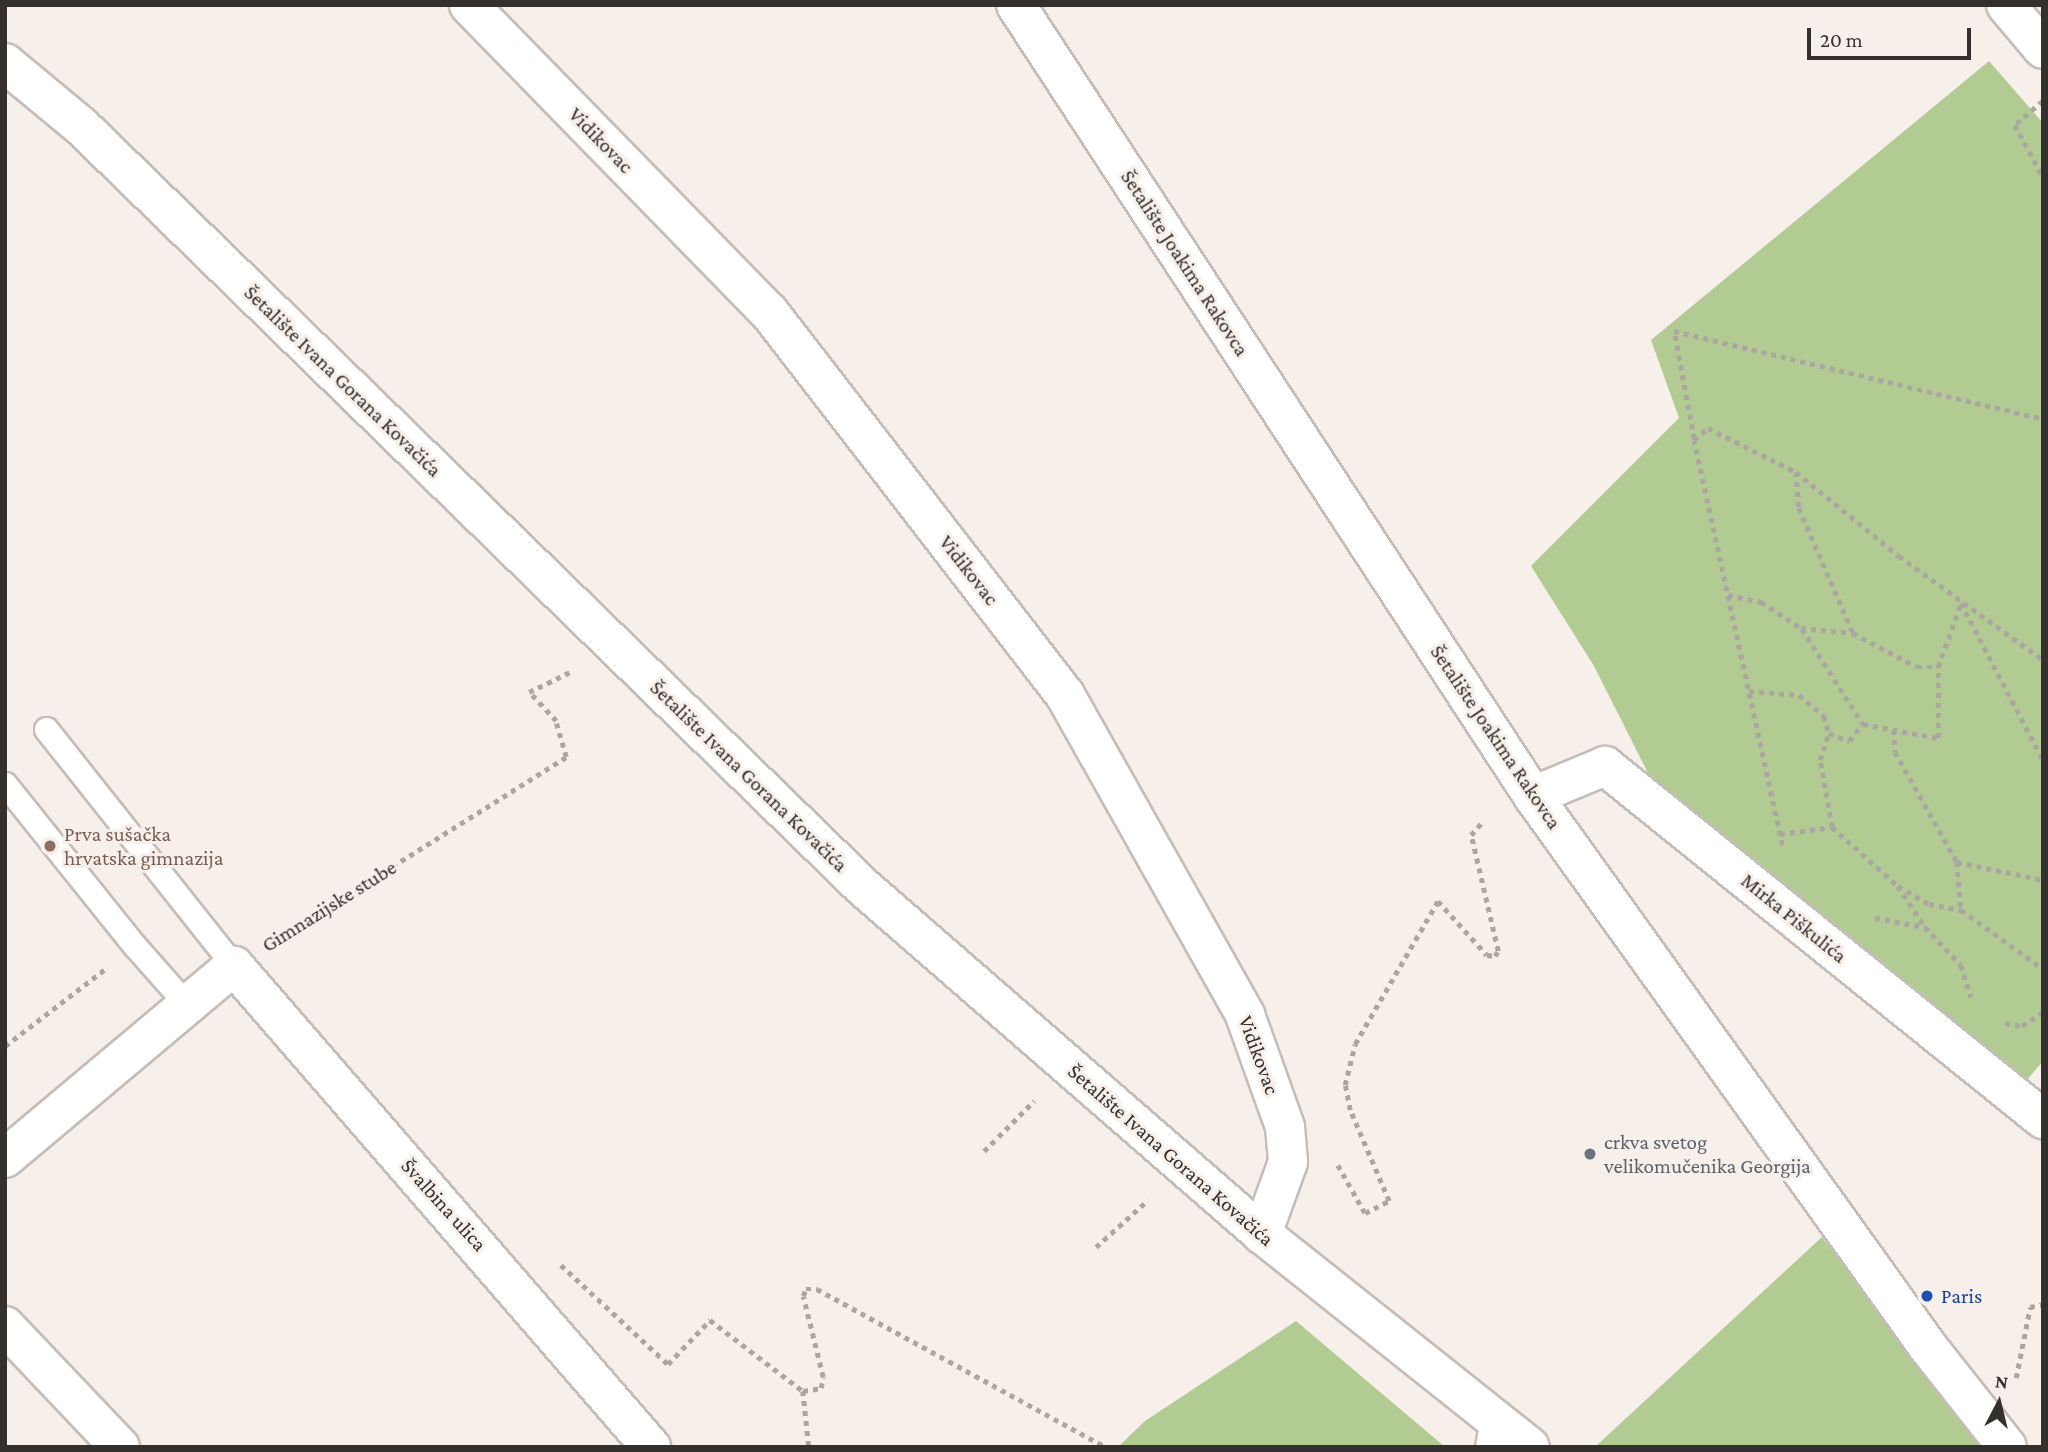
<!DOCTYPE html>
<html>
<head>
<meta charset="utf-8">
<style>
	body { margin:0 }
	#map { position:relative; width:2048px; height:1452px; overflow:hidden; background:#f7efe9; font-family:"Crimson Pro",serif }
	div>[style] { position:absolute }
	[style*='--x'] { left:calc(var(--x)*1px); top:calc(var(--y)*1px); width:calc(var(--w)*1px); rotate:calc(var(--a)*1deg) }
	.green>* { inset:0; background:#b2cb92 }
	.path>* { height:4.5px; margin-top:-2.25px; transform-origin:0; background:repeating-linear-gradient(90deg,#aca6a1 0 5px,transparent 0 10px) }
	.roads { filter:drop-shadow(2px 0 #c5bdb8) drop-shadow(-2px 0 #c5bdb8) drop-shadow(0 2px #c5bdb8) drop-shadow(0 -2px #c5bdb8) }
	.lane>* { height:23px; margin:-11.5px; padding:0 11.5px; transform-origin:11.5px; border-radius:11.5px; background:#fff }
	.street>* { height:38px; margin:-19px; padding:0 19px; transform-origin:19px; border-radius:19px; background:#fff }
	.secondary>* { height:38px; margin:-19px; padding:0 19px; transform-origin:19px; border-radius:19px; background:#fff }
	.dots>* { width:19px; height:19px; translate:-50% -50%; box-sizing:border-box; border:4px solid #f7efe9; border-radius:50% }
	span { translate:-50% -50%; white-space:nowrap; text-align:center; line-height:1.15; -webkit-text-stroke:6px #f7efe9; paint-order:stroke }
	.street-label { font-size:21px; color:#33302e }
	.education-label { font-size:21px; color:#785e54 }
	.left { translate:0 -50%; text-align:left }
	.worship-label { font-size:21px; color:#5b616d }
	.transit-label { font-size:21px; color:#164399 }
	.frame { position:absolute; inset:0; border:7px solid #33302e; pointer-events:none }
	.north { position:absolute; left:1964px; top:1368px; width:70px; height:70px; -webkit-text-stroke:5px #f7efe9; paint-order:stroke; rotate:7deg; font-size:19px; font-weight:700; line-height:28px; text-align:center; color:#33302e }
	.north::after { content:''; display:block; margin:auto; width:24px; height:32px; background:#33302e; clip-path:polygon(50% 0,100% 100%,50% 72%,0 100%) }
	.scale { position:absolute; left:1807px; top:28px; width:164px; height:32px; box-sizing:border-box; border:4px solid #33302e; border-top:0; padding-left:9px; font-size:21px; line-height:24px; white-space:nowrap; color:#33302e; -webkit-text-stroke:5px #f7efe9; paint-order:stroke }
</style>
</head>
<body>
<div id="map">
	<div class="green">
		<i style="clip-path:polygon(1989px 61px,2043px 123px,2043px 1061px,2026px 1081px,1654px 785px,1594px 666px,1531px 566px,1679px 418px,1651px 340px)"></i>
		<i style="clip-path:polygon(1822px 1237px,1980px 1447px,1595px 1447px)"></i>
		<i style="clip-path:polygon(1296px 1321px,1445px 1447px,1118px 1447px,1145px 1421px)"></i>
	</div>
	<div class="path">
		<i style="--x:2043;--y:101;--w:37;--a:139"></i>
		<i style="--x:2015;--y:125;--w:59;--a:61.7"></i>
		<i style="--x:1694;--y:439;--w:110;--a:-100.5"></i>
		<i style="--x:1674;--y:331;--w:379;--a:13.4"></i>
		<i style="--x:1796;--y:472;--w:36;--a:85"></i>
		<i style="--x:1799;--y:508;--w:136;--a:66.6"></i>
		<i style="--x:1853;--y:633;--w:72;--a:28"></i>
		<i style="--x:1917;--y:667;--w:21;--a:0"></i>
		<i style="--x:1728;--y:595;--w:34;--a:12"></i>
		<i style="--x:1761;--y:602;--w:48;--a:33"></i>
		<i style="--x:1801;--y:628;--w:52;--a:5.5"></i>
		<i style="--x:1802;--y:629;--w:113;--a:57.3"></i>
		<i style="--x:1749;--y:691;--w:50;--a:4.6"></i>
		<i style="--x:1799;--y:695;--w:33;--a:40"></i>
		<i style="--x:1824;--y:716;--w:18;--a:74"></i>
		<i style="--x:1894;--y:730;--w:22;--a:87"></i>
		<i style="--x:1895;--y:752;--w:126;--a:60.6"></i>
		<i style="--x:1957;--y:862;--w:88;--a:11.8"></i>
		<i style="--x:1832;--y:827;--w:89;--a:41.8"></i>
		<i style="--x:1898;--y:886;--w:49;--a:56.6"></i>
		<i style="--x:1780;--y:834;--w:52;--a:-7.7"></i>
		<i style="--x:1832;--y:827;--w:68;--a:-100.2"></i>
		<i style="--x:1820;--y:760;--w:28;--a:-72"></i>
		<i style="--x:1829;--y:733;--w:22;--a:22"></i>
		<i style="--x:1849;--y:741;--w:22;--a:-51"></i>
		<i style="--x:1863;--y:724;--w:76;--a:10.6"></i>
		<i style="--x:1938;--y:738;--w:71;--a:-90"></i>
		<i style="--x:1938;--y:667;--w:68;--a:-70.2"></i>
		<i style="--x:1961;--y:603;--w:177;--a:62.4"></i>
		<i style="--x:1782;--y:845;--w:414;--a:-102.3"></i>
		<i style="--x:1694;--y:440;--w:18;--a:-41"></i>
		<i style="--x:1708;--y:428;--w:98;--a:26.6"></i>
		<i style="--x:1796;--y:472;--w:133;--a:39.2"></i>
		<i style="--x:1899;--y:556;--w:178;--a:35.8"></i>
		<i style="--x:1957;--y:862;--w:48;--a:85.2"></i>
		<i style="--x:1898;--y:886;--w:36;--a:30"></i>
		<i style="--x:1929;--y:904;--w:33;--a:11"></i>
		<i style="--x:1961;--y:910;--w:101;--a:35.7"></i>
		<i style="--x:1875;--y:918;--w:51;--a:10.2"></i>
		<i style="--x:1925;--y:927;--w:52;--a:46.5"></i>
		<i style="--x:1961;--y:965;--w:34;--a:73"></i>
		<i style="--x:274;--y:941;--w:345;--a:-32.2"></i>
		<i style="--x:566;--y:757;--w:37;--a:-106"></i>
		<i style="--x:556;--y:721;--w:40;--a:-133"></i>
		<i style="--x:529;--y:692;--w:48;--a:-26"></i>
		<i style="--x:2005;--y:1023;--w:17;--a:10"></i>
		<i style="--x:2022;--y:1026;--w:25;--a:-34"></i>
		<i style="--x:5;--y:1046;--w:125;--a:-37.5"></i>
		<i style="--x:984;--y:1151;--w:71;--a:-45"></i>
		<i style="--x:1338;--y:1165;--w:55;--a:60.6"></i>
		<i style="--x:1365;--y:1213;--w:27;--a:-27"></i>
		<i style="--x:1389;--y:1201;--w:99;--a:-113.2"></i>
		<i style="--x:1350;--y:1110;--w:25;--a:-101"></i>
		<i style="--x:1345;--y:1085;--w:42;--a:-76.3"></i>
		<i style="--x:1355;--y:1044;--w:165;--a:-59.9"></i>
		<i style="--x:1438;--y:901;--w:73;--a:47.8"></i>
		<i style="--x:1487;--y:955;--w:8;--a:7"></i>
		<i style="--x:1495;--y:956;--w:6;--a:-59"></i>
		<i style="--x:1498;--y:951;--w:119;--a:-103.1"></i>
		<i style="--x:1471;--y:835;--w:18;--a:-49"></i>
		<i style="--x:1096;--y:1247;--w:70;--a:-42.1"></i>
		<i style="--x:561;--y:1265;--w:146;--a:42.8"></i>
		<i style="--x:668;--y:1364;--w:61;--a:-46.3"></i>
		<i style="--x:710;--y:1320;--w:117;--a:37.4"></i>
		<i style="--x:803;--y:1391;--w:18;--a:-9"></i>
		<i style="--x:821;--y:1388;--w:11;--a:-80"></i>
		<i style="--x:823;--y:1377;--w:83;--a:-103.9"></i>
		<i style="--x:803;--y:1296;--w:8;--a:-67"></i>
		<i style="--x:806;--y:1289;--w:11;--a:0"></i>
		<i style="--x:817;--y:1289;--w:328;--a:28.7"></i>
		<i style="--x:2016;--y:1378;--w:72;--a:-78.8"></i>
		<i style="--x:2030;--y:1307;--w:13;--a:-13"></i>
		<i style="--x:803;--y:1391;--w:56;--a:83.9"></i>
	</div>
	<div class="roads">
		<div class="lane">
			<i style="--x:46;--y:729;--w:303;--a:51.6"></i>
			<i style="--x:5;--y:784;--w:208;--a:51.3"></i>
			<i style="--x:135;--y:946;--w:79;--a:48.6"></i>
			<i style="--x:1487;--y:1447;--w:27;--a:-80"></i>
		</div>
		<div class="street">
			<i style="--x:469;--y:5;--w:429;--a:45.7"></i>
			<i style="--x:769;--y:312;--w:484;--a:52.3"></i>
			<i style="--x:1065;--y:695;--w:367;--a:60.6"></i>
			<i style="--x:1245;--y:1015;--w:119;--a:70.3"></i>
			<i style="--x:1285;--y:1127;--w:35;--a:85"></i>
			<i style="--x:1288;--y:1162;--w:77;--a:109.9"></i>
			<i style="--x:2006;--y:5;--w:57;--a:49.9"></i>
			<i style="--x:1533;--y:796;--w:78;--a:-22.6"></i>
			<i style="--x:1605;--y:766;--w:563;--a:38.87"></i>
			<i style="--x:5;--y:1158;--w:299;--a:-40"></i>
			<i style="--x:234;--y:966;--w:637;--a:49.08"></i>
			<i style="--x:5;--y:1326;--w:167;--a:46.5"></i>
		</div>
		<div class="secondary">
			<i style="--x:1016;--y:5;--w:945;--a:56.83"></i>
			<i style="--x:1533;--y:796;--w:678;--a:54.36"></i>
			<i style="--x:1928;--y:1347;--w:127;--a:51.7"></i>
			<i style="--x:5;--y:63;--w:99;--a:39.7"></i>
			<i style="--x:81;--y:126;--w:1091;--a:44.22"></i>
			<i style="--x:863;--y:887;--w:529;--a:41.01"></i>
			<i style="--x:1262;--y:1234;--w:342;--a:38.5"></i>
		</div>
	</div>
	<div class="dots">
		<i style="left:50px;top:846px;background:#8d6e63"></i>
		<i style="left:1590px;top:1154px;background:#6b7280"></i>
		<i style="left:1927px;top:1296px;background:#1a4fb4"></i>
	</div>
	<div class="street-label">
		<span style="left:601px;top:140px;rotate:46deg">Vidikovac</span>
		<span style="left:1185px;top:263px;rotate:57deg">Šetalište Joakima Rakovca</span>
		<span style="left:343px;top:381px;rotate:44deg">Šetalište Ivana Gorana Kovačića</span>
		<span style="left:969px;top:570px;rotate:52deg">Vidikovac</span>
		<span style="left:1496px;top:737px;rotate:56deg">Šetalište Joakima Rakovca</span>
		<span style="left:749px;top:776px;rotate:44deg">Šetalište Ivana Gorana Kovačića</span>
		<span style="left:329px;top:906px;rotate:-32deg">Gimnazijske stube</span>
		<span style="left:1794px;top:918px;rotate:39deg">Mirka Piškulića</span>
		<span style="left:1259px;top:1055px;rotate:70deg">Vidikovac</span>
		<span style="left:1171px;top:1155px;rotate:41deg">Šetalište Ivana Gorana Kovačića</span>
		<span style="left:444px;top:1205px;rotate:48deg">Švalbina ulica</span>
	</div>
	<div class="education-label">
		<span class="left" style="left:64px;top:846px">Prva sušačka<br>hrvatska gimnazija</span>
	</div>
	<div class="worship-label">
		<span class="left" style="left:1604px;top:1154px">crkva svetog<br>velikomučenika Georgija</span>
	</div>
	<div class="transit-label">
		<span class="left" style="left:1941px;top:1296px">Paris</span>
	</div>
	<div class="frame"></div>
	<div class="north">N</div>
	<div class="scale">20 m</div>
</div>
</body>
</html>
